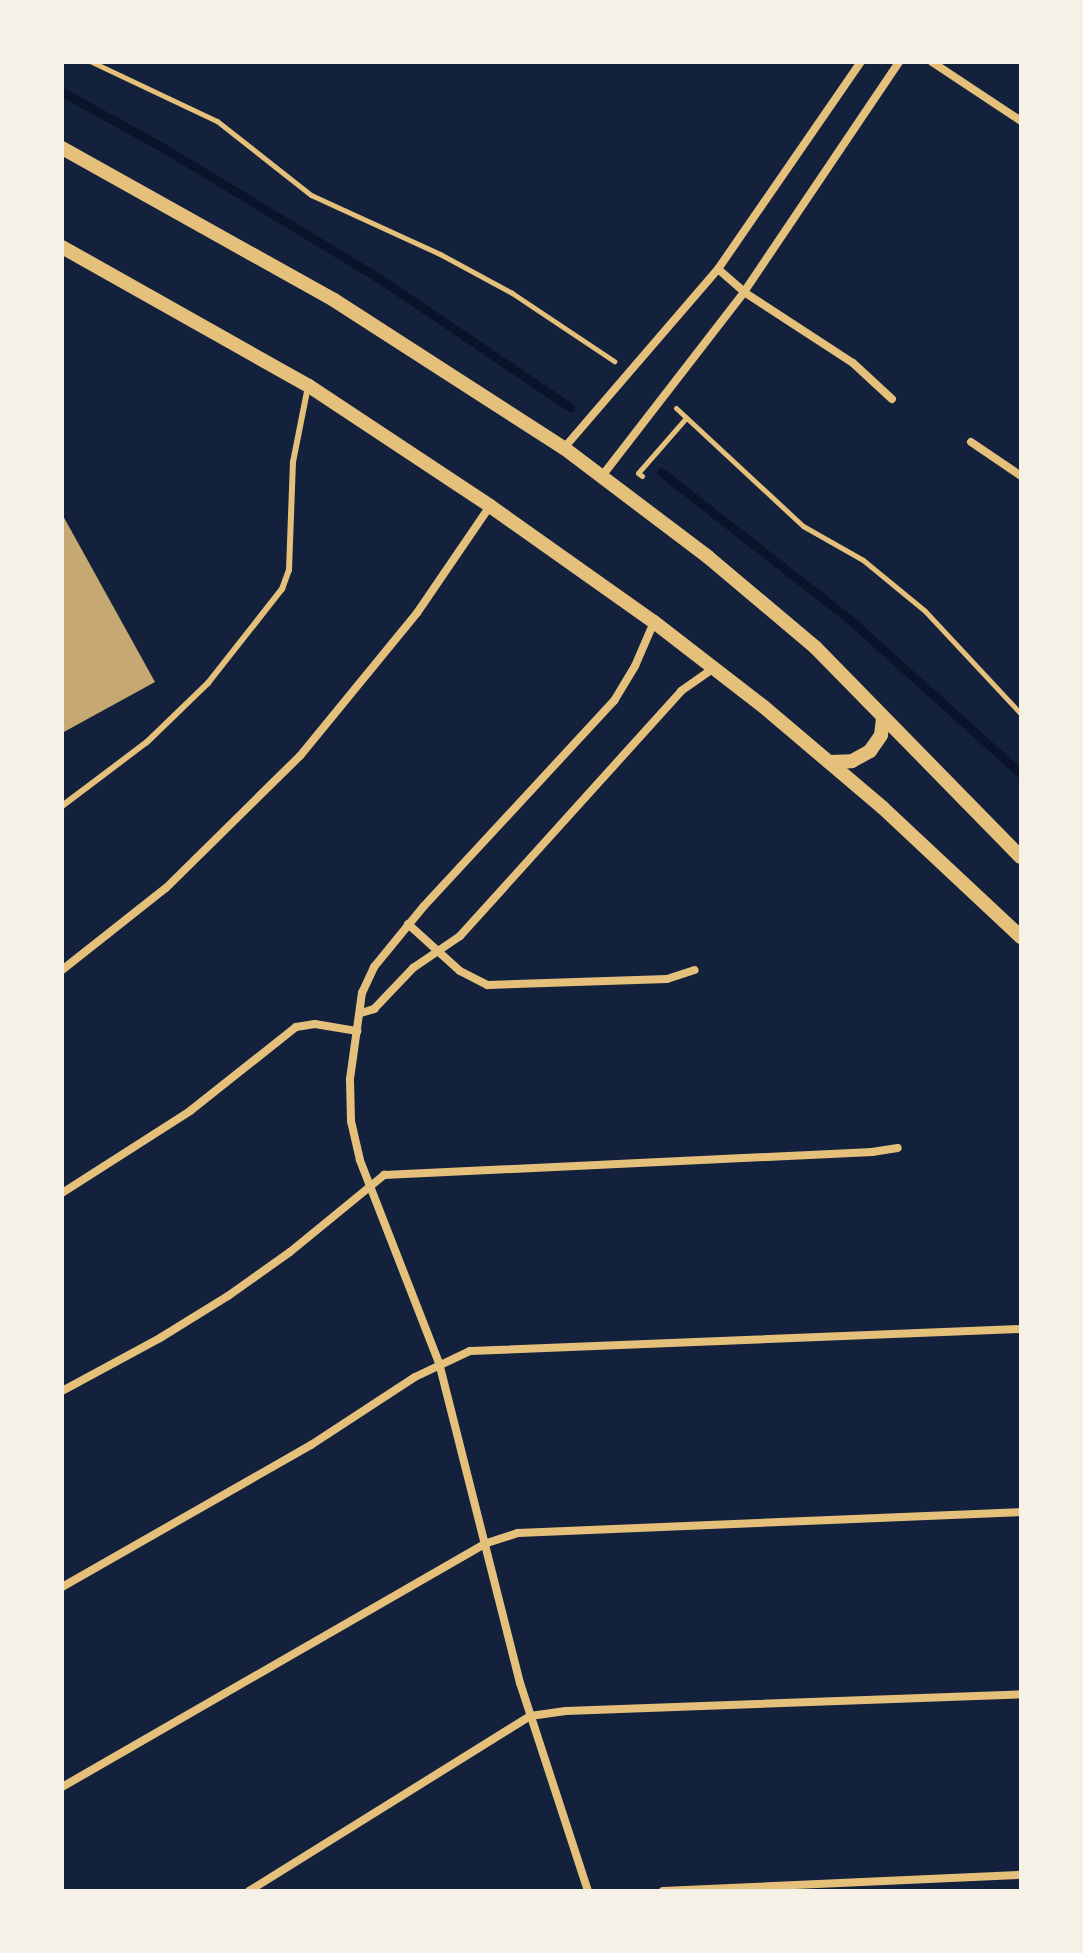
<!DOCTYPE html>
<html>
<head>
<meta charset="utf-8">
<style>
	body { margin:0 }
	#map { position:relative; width:1083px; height:1953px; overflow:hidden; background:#14213d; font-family:"Roboto Serif",serif }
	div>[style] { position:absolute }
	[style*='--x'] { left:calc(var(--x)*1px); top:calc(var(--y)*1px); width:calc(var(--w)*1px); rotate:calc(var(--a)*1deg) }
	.stream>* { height:9px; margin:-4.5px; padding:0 4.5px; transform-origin:4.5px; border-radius:4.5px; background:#0b132b }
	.building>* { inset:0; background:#c6a872 }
	.path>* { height:5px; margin:-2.5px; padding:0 2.5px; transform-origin:2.5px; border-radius:2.5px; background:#e5c07b }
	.service>* { height:6px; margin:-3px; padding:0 3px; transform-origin:3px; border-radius:3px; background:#e5c07b }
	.minor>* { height:8px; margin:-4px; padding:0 4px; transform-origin:4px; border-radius:4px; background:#e5c07b }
	.tertiary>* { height:14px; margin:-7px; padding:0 7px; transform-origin:7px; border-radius:7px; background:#e5c07b }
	span { translate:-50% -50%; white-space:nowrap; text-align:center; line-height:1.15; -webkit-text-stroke:6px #f6f1e7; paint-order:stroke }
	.frame { position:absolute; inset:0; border:64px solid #f6f1e7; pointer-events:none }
</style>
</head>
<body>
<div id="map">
	<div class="stream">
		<i style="--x:62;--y:92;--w:120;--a:28.9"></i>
		<i style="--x:167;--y:150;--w:245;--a:31.2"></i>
		<i style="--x:377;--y:277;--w:233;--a:34"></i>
		<i style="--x:661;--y:472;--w:237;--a:38"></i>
		<i style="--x:848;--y:618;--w:233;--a:42"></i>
	</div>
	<div class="building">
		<i style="clip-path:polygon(62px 514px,155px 682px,62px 733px)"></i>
	</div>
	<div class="path">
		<i style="--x:92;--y:62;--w:138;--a:25.3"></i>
		<i style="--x:217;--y:121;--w:120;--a:38.2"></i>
		<i style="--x:311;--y:195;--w:142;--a:24.6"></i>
		<i style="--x:440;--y:254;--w:82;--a:28.4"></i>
		<i style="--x:512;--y:293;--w:123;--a:33.7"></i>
		<i style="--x:676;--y:408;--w:173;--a:42.9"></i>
		<i style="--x:803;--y:526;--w:69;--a:29.5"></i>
		<i style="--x:863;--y:560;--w:80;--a:39.4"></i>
		<i style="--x:925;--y:611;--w:141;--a:47"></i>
		<i style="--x:642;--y:476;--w:5;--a:-143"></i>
		<i style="--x:638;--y:473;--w:73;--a:-48.9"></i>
	</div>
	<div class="service">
		<i style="--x:62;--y:806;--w:106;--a:-37"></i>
		<i style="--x:147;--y:742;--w:85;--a:-44"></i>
		<i style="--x:208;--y:683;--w:120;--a:-51.8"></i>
		<i style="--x:282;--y:589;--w:20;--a:-70"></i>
		<i style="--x:289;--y:570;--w:108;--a:-87.9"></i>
		<i style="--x:293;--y:462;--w:77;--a:-78.8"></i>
	</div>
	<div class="minor">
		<i style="--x:932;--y:62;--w:107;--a:33.5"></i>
		<i style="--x:718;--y:269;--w:35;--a:41"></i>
		<i style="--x:744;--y:292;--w:130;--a:33.1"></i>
		<i style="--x:853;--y:363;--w:53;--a:42.7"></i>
		<i style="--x:971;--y:442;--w:60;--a:34.2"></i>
		<i style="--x:564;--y:448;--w:236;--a:-49.3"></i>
		<i style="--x:718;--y:269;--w:252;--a:-55.4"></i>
		<i style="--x:602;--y:476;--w:232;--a:-52.3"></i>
		<i style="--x:744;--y:292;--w:277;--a:-56"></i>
		<i style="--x:408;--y:924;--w:70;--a:42.1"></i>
		<i style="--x:460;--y:971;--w:31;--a:27"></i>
		<i style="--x:488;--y:985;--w:179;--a:-1.9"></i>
		<i style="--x:667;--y:979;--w:29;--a:-18"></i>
		<i style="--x:62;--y:970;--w:132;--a:-38.3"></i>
		<i style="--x:166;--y:888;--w:188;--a:-44.6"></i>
		<i style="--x:300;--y:756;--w:185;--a:-50.7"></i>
		<i style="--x:417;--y:613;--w:130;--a:-55.7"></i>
		<i style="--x:361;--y:1013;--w:14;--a:-17"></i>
		<i style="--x:374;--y:1009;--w:57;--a:-46.4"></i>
		<i style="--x:413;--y:968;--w:57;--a:-34.2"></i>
		<i style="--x:460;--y:936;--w:330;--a:-47.9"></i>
		<i style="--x:681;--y:691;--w:39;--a:-35"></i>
		<i style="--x:62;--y:1193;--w:152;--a:-32.6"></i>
		<i style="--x:190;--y:1111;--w:135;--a:-38.4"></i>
		<i style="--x:296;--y:1027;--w:19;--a:-9"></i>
		<i style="--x:315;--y:1024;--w:43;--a:9.5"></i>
		<i style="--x:62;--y:1391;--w:111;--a:-28.4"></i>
		<i style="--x:160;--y:1338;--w:80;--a:-31.7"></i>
		<i style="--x:228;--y:1296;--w:76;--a:-35.4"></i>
		<i style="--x:290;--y:1252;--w:122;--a:-39.3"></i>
		<i style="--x:384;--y:1175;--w:489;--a:-2.7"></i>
		<i style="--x:872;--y:1152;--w:26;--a:-9"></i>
		<i style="--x:62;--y:1587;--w:287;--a:-29.7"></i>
		<i style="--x:311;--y:1445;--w:124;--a:-33.2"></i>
		<i style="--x:415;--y:1377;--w:61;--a:-25.3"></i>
		<i style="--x:470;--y:1351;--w:551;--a:-2.29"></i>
		<i style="--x:62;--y:1787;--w:487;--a:-29.9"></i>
		<i style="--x:484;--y:1544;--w:36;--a:-18"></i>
		<i style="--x:518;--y:1533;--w:503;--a:-2.39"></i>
		<i style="--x:249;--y:1891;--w:331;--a:-31.9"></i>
		<i style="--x:530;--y:1716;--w:36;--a:-8"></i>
		<i style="--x:566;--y:1711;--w:455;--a:-2.1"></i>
		<i style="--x:588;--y:1891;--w:219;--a:-108.1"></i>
		<i style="--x:520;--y:1683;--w:330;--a:-104.2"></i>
		<i style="--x:439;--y:1363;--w:218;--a:-111.3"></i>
		<i style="--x:360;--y:1160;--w:40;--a:-103"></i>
		<i style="--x:351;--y:1121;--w:42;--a:-91.4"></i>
		<i style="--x:350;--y:1079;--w:87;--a:-82.1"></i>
		<i style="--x:362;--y:993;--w:29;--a:-65"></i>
		<i style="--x:374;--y:967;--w:79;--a:-50.7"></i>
		<i style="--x:424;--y:906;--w:280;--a:-47.2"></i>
		<i style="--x:614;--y:701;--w:41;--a:-59"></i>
		<i style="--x:635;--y:666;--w:48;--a:-66.6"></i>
		<i style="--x:663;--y:1891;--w:358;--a:-2.6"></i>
	</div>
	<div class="tertiary">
		<i style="--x:62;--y:148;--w:312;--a:29.2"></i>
		<i style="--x:334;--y:300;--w:274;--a:32.8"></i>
		<i style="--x:564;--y:448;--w:181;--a:37.1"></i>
		<i style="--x:708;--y:557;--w:140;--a:40.1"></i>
		<i style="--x:815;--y:647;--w:294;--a:45.6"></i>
		<i style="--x:62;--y:247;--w:283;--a:29.4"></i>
		<i style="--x:309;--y:386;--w:217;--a:33.5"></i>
		<i style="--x:490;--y:506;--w:201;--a:35.3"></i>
		<i style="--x:654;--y:622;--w:139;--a:37.7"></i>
		<i style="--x:764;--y:707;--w:156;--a:40.3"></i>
		<i style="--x:883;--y:808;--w:189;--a:43.1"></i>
		<i style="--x:829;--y:762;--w:23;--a:-2"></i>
		<i style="--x:852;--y:761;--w:21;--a:-29"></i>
		<i style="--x:870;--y:751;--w:19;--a:-55"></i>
		<i style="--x:881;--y:735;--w:17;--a:-83"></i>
	</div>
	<div class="frame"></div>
</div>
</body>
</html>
